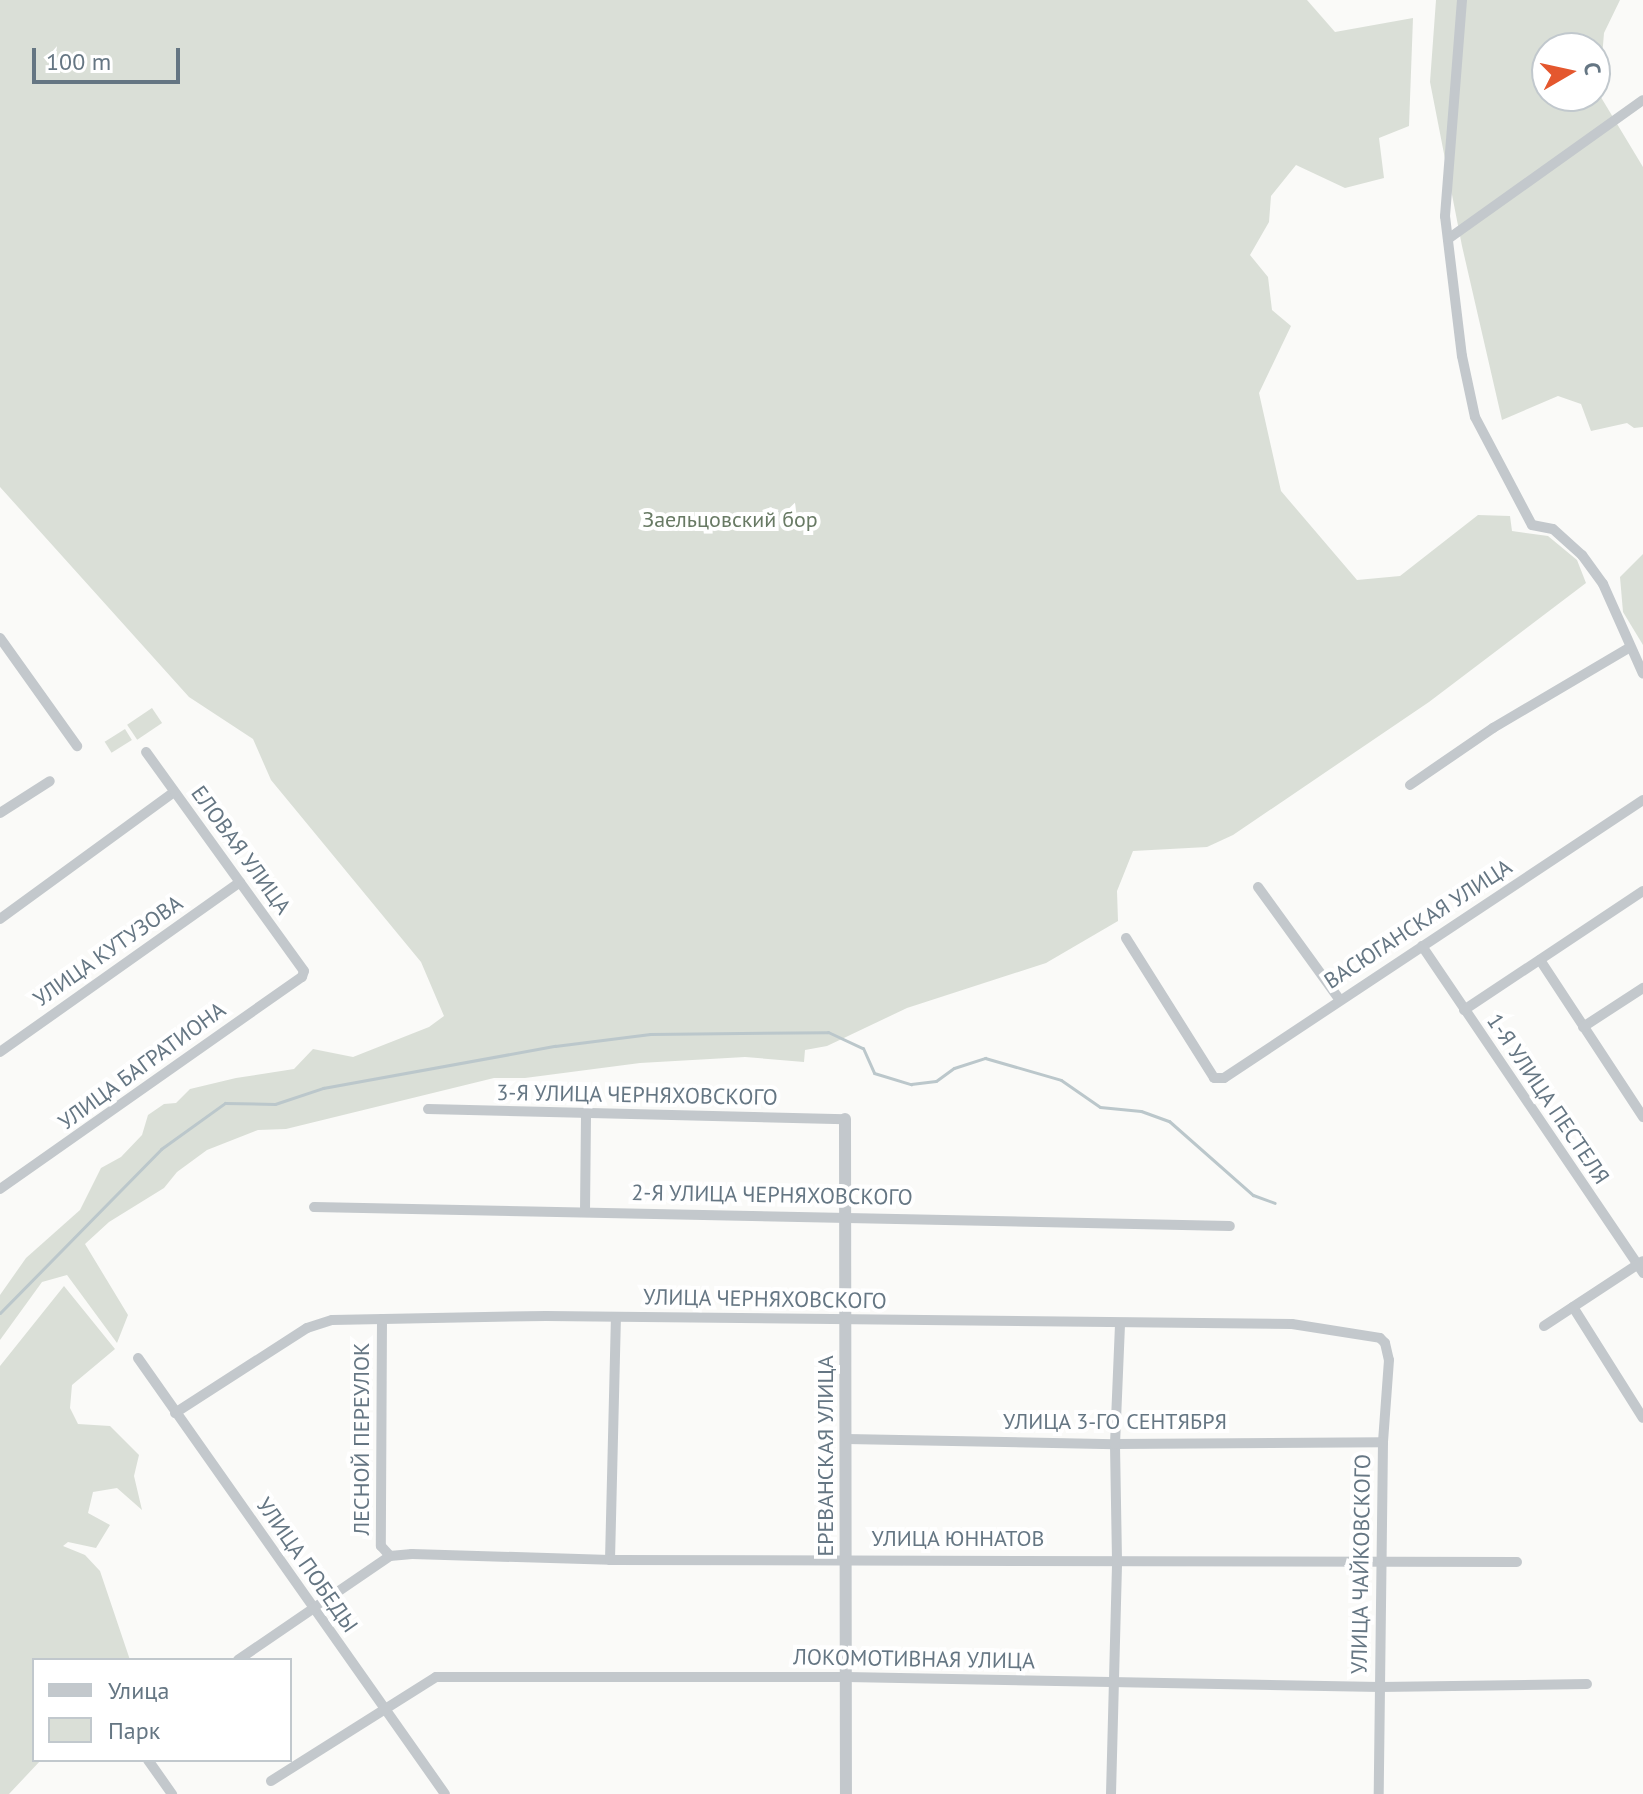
<!DOCTYPE html>
<html>
<head>
<meta charset="utf-8">
<style>
	body { margin:0 }
	#map { position:relative; width:1643px; height:1794px; overflow:hidden; background:#fafaf8; font-family:"PT Sans",sans-serif }
	div>[style] { position:absolute }
	[style*='--x'] { left:calc(var(--x)*1px); top:calc(var(--y)*1px); width:calc(var(--w)*1px); rotate:calc(var(--a)*1deg) }
	.green>* { inset:0; background:#dadfd7; transform-origin:0 0 }
	.stream>* { height:3px; margin:-1.5px; padding:0 1.5px; transform-origin:1.5px; border-radius:1.5px; background:#bbc7cb }
	.minor>* { height:10px; margin:-5px; padding:0 5px; transform-origin:5px; border-radius:5px; background:#c3c8cc }
	.tertiary>* { height:12px; margin:-6px; padding:0 6px; transform-origin:6px; border-radius:6px; background:#c3c8cc }
	span { translate:-50% -50%; white-space:nowrap; text-align:center; line-height:1.15; -webkit-text-stroke:8px #fff; paint-order:stroke }
	.park-label { font-size:22px; color:#687a64 }
	.street-label { font-size:22px; color:#657683 }
	.legend { position:absolute; left:32px; top:1658px; width:260px; height:104px; box-sizing:border-box; background:#fff; border:2px solid #c1c8cd; margin:0; padding:10px 14px; list-style:none; font-size:24px; color:#657683 }
	.legend li { display:flex; align-items:center; gap:16px; height:40px }
	.legend b { width:40px; border:2px solid #c1c8cd }
	.north { position:absolute; left:1531px; top:32px; width:80px; height:80px; box-sizing:border-box; background:#fff; border:2px solid #c1c8cd; border-radius:50%; rotate:81deg; font-size:22px; font-weight:700; line-height:32px; text-align:center; color:#657683 }
	.north::after { content:''; display:block; margin:auto; width:28px; height:36px; background:#e4572e; clip-path:polygon(50% 0,100% 100%,50% 72%,0 100%) }
	.scale { position:absolute; left:32px; top:48px; width:148px; height:36px; box-sizing:border-box; border:4px solid #657683; border-top:0; padding-left:10px; font-size:24px; line-height:28px; white-space:nowrap; color:#657683; -webkit-text-stroke:6px #fff; paint-order:stroke }
</style>
</head>
<body>
<div id="map">
	<div class="green">
		<i style="clip-path:polygon(0 0,1307px 0,1335px 32px,1413px 18px,1409px 126px,1379px 138px,1384px 178px,1345px 188px,1296px 165px,1271px 196px,1269px 222px,1250px 255px,1268px 277px,1272px 310px,1291px 326px,1259px 393px,1281px 491px,1357px 580px,1400px 576px,1478px 515px,1510px 516px,1512px 531px,1548px 536px,1577px 560px,1586px 583px,1429px 702px,1233px 835px,1207px 847px,1133px 851px,1117px 891px,1118px 921px,1046px 963px,907px 1008px,827px 1046px,805px 1050px,804px 1062px,745px 1057px,640px 1063px,525px 1078px,494px 1078px,286px 1129px,258px 1130px,207px 1150px,177px 1172px,164px 1188px,109px 1222px,85px 1244px,128px 1315px,117px 1343px,67px 1275px,42px 1282px,0 1340px,0 1295px,26px 1258px,80px 1210px,101px 1168px,121px 1157px,142px 1135px,148px 1115px,164px 1104px,176px 1103px,190px 1089px,236px 1078px,294px 1069px,313px 1049px,353px 1057px,429px 1027px,444px 1016px,421px 962px,271px 780px,253px 739px,189px 697px,0 487px)"></i>
		<i style="clip-path:polygon(evenodd,1436px 0,1620px 0,1604px 33px,1599px 94px,1643px 167px,1643px 427px,1634px 428px,1627px 423px,1591px 431px,1581px 404px,1558px 396px,1502px 420px,1462px 246px,1430px 82px,1436px 0,1547px 48px,1595px 48px,1595px 96px,1547px 96px,1547px 48px)"></i>
		<i style="clip-path:polygon(1643px 554px,1643px 645px,1623px 612px,1620px 577px)"></i>
		<i style="left:152px;top:708px;width:18px;height:30px;rotate:56deg"></i>
		<i style="left:125px;top:729px;width:13px;height:24px;rotate:58deg"></i>
		<i style="clip-path:polygon(64px 1286px,115px 1349px,72px 1385px,70px 1408px,78px 1424px,110px 1426px,139px 1455px,134px 1476px,142px 1510px,117px 1488px,93px 1492px,88px 1513px,110px 1525px,96px 1548px,68px 1542px,63px 1546px,85px 1555px,100px 1571px,130px 1660px,34px 1660px,34px 1760px,41px 1760px,9px 1794px,0 1794px,0 1366px)"></i>
	</div>
	<div class="stream">
		<i style="--x:0;--y:1313;--w:230;--a:-45.5"></i>
		<i style="--x:161;--y:1149;--w:79;--a:-35.7"></i>
		<i style="--x:225;--y:1103;--w:50;--a:1.1"></i>
		<i style="--x:275;--y:1104;--w:51;--a:-18.4"></i>
		<i style="--x:323;--y:1088;--w:236;--a:-10.3"></i>
		<i style="--x:555;--y:1046;--w:96;--a:-7.2"></i>
		<i style="--x:650;--y:1034;--w:178;--a:-0.6"></i>
		<i style="--x:828;--y:1032;--w:38;--a:25"></i>
		<i style="--x:863;--y:1048;--w:27;--a:66"></i>
		<i style="--x:874;--y:1073;--w:39;--a:17"></i>
		<i style="--x:911;--y:1084;--w:25;--a:-7"></i>
		<i style="--x:936;--y:1081;--w:22;--a:-36"></i>
		<i style="--x:954;--y:1068;--w:33;--a:-18"></i>
		<i style="--x:985;--y:1058;--w:79;--a:16.1"></i>
		<i style="--x:1061;--y:1080;--w:47;--a:34.7"></i>
		<i style="--x:1100;--y:1107;--w:41;--a:5.6"></i>
		<i style="--x:1141;--y:1111;--w:30;--a:20"></i>
		<i style="--x:1169;--y:1121;--w:112;--a:41.4"></i>
		<i style="--x:1253;--y:1195;--w:23;--a:20"></i>
	</div>
	<div class="minor">
		<i style="--x:1462;--y:0;--w:217;--a:94.5"></i>
		<i style="--x:1445;--y:216;--w:141;--a:83.1"></i>
		<i style="--x:1462;--y:356;--w:62;--a:78"></i>
		<i style="--x:1475;--y:417;--w:122;--a:62.2"></i>
		<i style="--x:1532;--y:525;--w:21;--a:11"></i>
		<i style="--x:1553;--y:529;--w:39;--a:42"></i>
		<i style="--x:1582;--y:555;--w:36;--a:54"></i>
		<i style="--x:1603;--y:584;--w:98;--a:66"></i>
		<i style="--x:1448;--y:239;--w:239;--a:-35.5"></i>
		<i style="--x:0;--y:638;--w:133;--a:54.5"></i>
		<i style="--x:1410;--y:785;--w:101;--a:-34.5"></i>
		<i style="--x:1493;--y:728;--w:158;--a:-30.5"></i>
		<i style="--x:0;--y:813;--w:59;--a:-32.6"></i>
		<i style="--x:1258;--y:887;--w:138;--a:54.1"></i>
		<i style="--x:0;--y:919;--w:215;--a:-36.1"></i>
		<i style="--x:1126;--y:938;--w:165;--a:57.8"></i>
		<i style="--x:1214;--y:1078;--w:10;--a:0"></i>
		<i style="--x:1224;--y:1078;--w:503;--a:-33.56"></i>
		<i style="--x:1422;--y:946;--w:395;--a:55.9"></i>
		<i style="--x:1540;--y:960;--w:188;--a:56.7"></i>
		<i style="--x:1464;--y:1010;--w:215;--a:-33.6"></i>
		<i style="--x:1583;--y:1027;--w:72;--a:-33"></i>
		<i style="--x:0;--y:1052;--w:294;--a:-35.3"></i>
		<i style="--x:428;--y:1109;--w:417;--a:1.4"></i>
		<i style="--x:0;--y:1189;--w:369;--a:-35.1"></i>
		<i style="--x:302;--y:977;--w:6;--a:-72"></i>
		<i style="--x:304;--y:971;--w:270;--a:-125.8"></i>
		<i style="--x:314;--y:1207;--w:916;--a:1.19"></i>
		<i style="--x:585;--y:1211;--w:96;--a:-89.4"></i>
		<i style="--x:1573;--y:1307;--w:131;--a:57.8"></i>
		<i style="--x:382;--y:1319;--w:227;--a:90.3"></i>
		<i style="--x:381;--y:1546;--w:13;--a:48"></i>
		<i style="--x:1544;--y:1326;--w:118;--a:-33.3"></i>
		<i style="--x:138;--y:1358;--w:533;--a:54.85"></i>
		<i style="--x:175;--y:1413;--w:157;--a:-32.8"></i>
		<i style="--x:307;--y:1328;--w:26;--a:-18"></i>
		<i style="--x:332;--y:1320;--w:214;--a:-1.1"></i>
		<i style="--x:546;--y:1316;--w:746;--a:0.61"></i>
		<i style="--x:1292;--y:1324;--w:89;--a:9"></i>
		<i style="--x:1380;--y:1338;--w:7;--a:45"></i>
		<i style="--x:1385;--y:1343;--w:17;--a:77"></i>
		<i style="--x:1389;--y:1360;--w:82;--a:94.2"></i>
		<i style="--x:1383;--y:1442;--w:352;--a:90.7"></i>
		<i style="--x:847;--y:1439;--w:268;--a:1.1"></i>
		<i style="--x:1115;--y:1444;--w:268;--a:-0.4"></i>
		<i style="--x:610;--y:1560;--w:243;--a:-88.6"></i>
		<i style="--x:238;--y:1660;--w:184;--a:-34.4"></i>
		<i style="--x:390;--y:1556;--w:22;--a:-5"></i>
		<i style="--x:412;--y:1554;--w:198;--a:1.7"></i>
		<i style="--x:610;--y:1560;--w:907;--a:0.13"></i>
		<i style="--x:148;--y:1760;--w:42;--a:54.8"></i>
		<i style="--x:271;--y:1781;--w:195;--a:-32.2"></i>
		<i style="--x:436;--y:1677;--w:411;--a:0"></i>
		<i style="--x:847;--y:1677;--w:533;--a:1.07"></i>
		<i style="--x:1380;--y:1687;--w:207;--a:-0.8"></i>
		<i style="--x:1111;--y:1794;--w:234;--a:-88.5"></i>
		<i style="--x:1117;--y:1560;--w:116;--a:-91"></i>
		<i style="--x:1115;--y:1444;--w:120;--a:-87.6"></i>
	</div>
	<div class="tertiary">
		<i style="--x:845;--y:1119;--w:675;--a:89.92"></i>
	</div>
	<div class="park-label">
		<span style="left:730px;top:520px">Заельцовский бор</span>
	</div>
	<div class="street-label">
		<span style="left:241px;top:850px;rotate:54deg">ЕЛОВАЯ УЛИЦА</span>
		<span style="left:1418px;top:924px;rotate:-33deg">ВАСЮГАНСКАЯ УЛИЦА</span>
		<span style="left:108px;top:951px;rotate:-35deg">УЛИЦА КУТУЗОВА</span>
		<span style="left:142px;top:1066px;rotate:-36deg">УЛИЦА БАГРАТИОНА</span>
		<span style="left:637px;top:1095px;rotate:1deg">3-Я УЛИЦА ЧЕРНЯХОВСКОГО</span>
		<span style="left:1548px;top:1099px;rotate:56deg">1-Я УЛИЦА ПЕСТЕЛЯ</span>
		<span style="left:772px;top:1195px;rotate:1deg">2-Я УЛИЦА ЧЕРНЯХОВСКОГО</span>
		<span style="left:765px;top:1299px;rotate:1deg">УЛИЦА ЧЕРНЯХОВСКОГО</span>
		<span style="left:1115px;top:1422px">УЛИЦА 3-ГО СЕНТЯБРЯ</span>
		<span style="left:362px;top:1439px;rotate:-90deg">ЛЕСНОЙ ПЕРЕУЛОК</span>
		<span style="left:826px;top:1456px;rotate:-90deg">ЕРЕВАНСКАЯ УЛИЦА</span>
		<span style="left:958px;top:1539px">УЛИЦА ЮННАТОВ</span>
		<span style="left:1361px;top:1564px;rotate:-89deg">УЛИЦА ЧАЙКОВСКОГО</span>
		<span style="left:307px;top:1565px;rotate:55deg">УЛИЦА ПОБЕДЫ</span>
		<span style="left:914px;top:1659px;rotate:1deg">ЛОКОМОТИВНАЯ УЛИЦА</span>
	</div>
	<ul class="legend">
	<li><b style="height:10px;background:#c3c8cc"></b>Улица</li>
	<li><b style="height:22px;background:#dadfd7"></b>Парк</li>
	</ul>
	<div class="north">С</div>
	<div class="scale">100 m</div>
</div>
</body>
</html>
